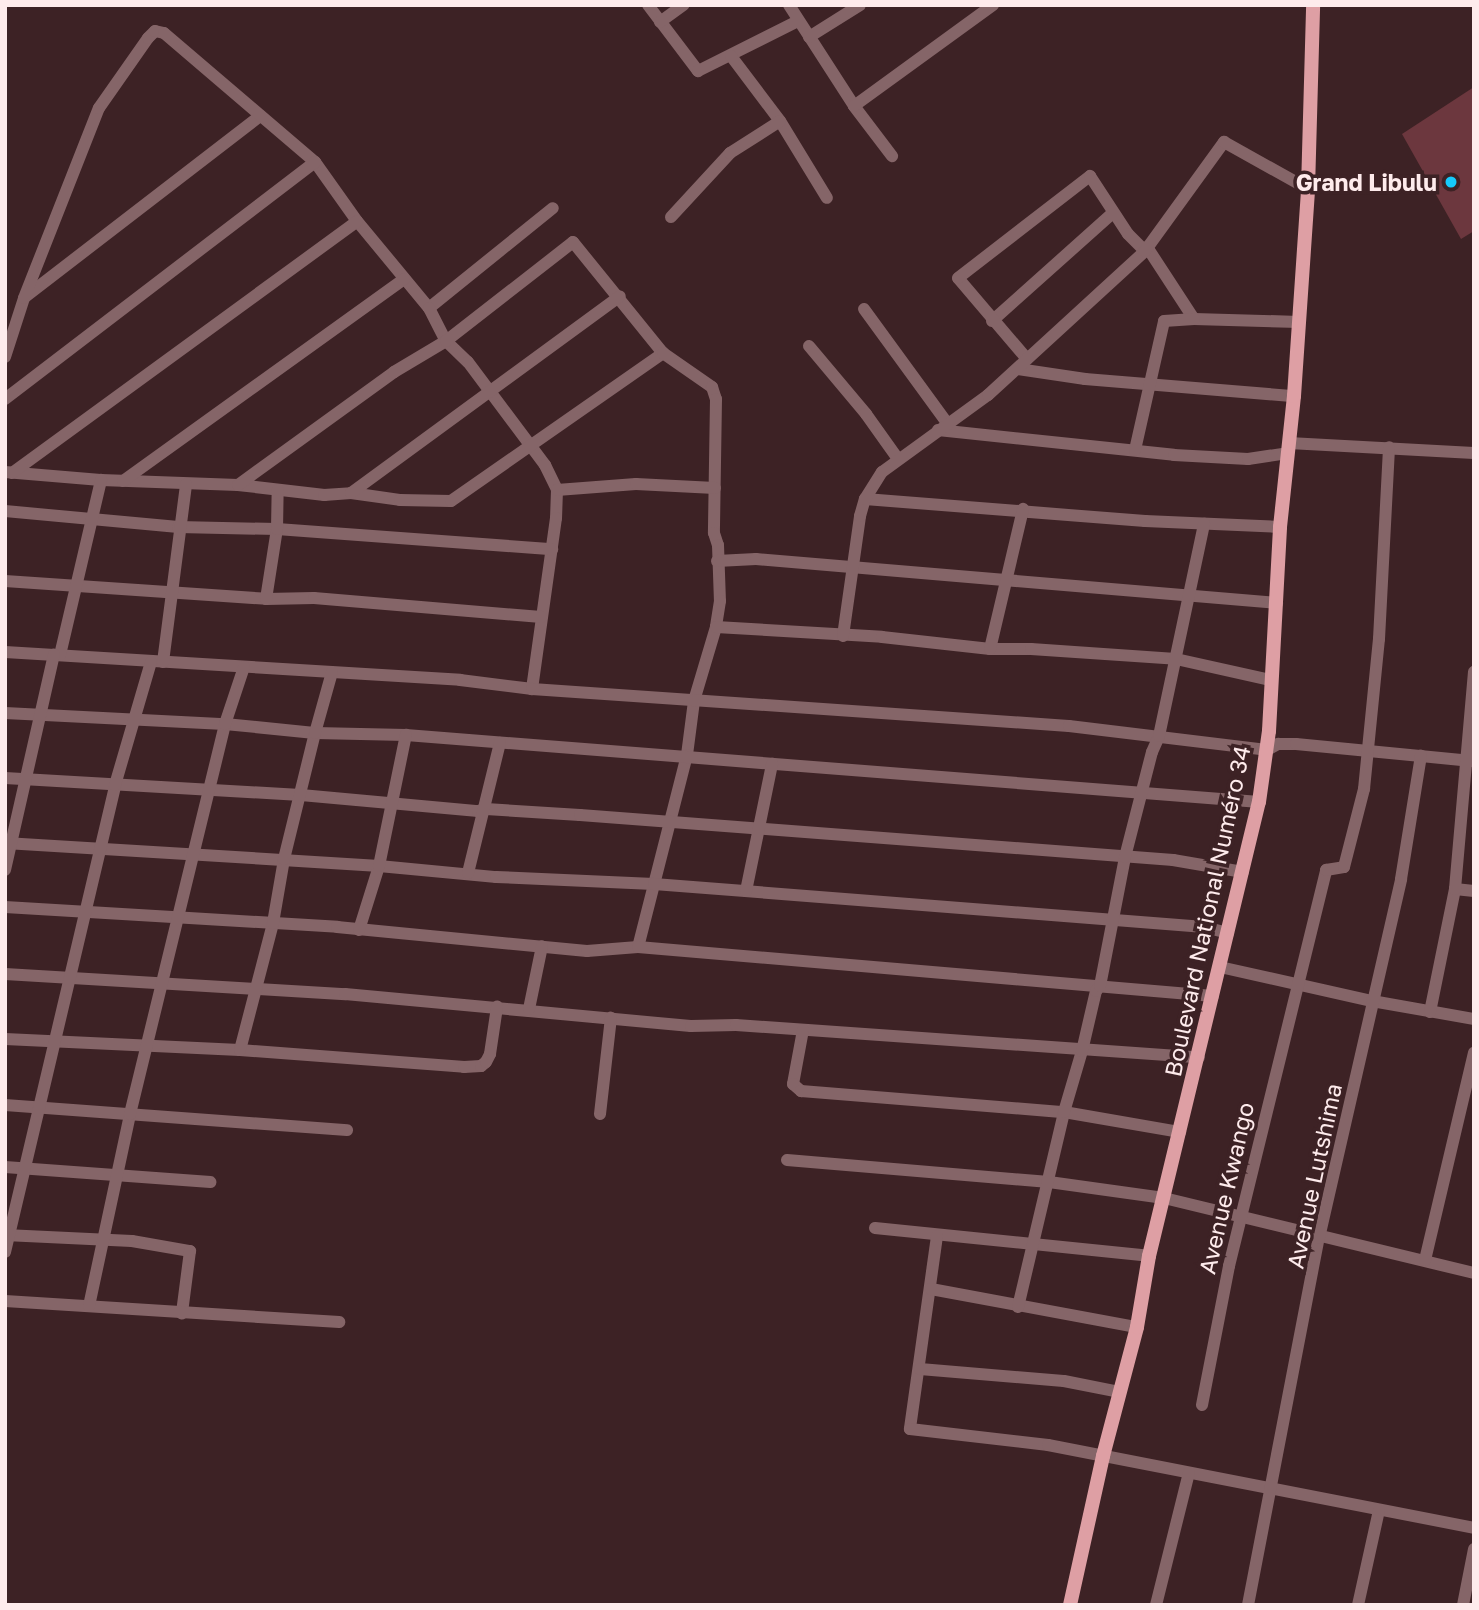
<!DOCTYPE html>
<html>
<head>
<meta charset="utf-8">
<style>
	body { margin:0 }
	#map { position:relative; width:1479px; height:1610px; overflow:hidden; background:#3d2225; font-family:"Golos Text",sans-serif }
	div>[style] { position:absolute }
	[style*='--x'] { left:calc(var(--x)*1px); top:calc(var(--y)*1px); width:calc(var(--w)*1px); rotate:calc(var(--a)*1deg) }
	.green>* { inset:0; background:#6c373e }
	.minor>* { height:12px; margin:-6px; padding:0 6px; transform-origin:6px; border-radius:6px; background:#856568 }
	.major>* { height:14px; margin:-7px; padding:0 7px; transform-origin:7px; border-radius:7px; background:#de9fa4 }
	.dots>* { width:19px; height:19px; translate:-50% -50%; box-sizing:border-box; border:4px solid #3d2225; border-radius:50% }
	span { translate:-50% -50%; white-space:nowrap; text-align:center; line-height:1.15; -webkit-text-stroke:7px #3d2225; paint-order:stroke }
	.poi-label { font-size:23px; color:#feebec; font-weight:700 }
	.right { translate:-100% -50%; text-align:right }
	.street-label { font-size:23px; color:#feebec }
	.frame { position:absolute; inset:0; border:7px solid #feebec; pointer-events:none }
</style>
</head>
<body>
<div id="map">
	<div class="green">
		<i style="clip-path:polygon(1474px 87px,1474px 231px,1461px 239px,1402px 134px)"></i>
	</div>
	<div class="minor">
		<i style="--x:648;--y:5;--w:83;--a:52.9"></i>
		<i style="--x:698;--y:71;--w:112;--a:-26.6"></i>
		<i style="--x:789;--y:5;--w:120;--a:57.2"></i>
		<i style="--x:854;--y:106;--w:63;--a:52.8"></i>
		<i style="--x:660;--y:22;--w:29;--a:-36"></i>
		<i style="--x:809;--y:37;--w:60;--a:-32.1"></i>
		<i style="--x:731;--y:56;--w:81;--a:53"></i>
		<i style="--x:780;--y:121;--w:90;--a:58.6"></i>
		<i style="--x:854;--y:106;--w:172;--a:-36"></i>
		<i style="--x:671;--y:217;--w:87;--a:-47.3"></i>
		<i style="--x:730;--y:153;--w:59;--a:-32.6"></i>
		<i style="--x:1147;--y:247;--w:86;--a:56.9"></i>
		<i style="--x:1194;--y:319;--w:105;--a:1.6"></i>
		<i style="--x:25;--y:297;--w:297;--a:-37.6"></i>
		<i style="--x:429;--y:308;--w:159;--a:-38.9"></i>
		<i style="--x:864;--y:309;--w:142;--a:53.9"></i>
		<i style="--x:992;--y:321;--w:162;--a:-41.8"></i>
		<i style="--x:809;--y:346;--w:89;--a:50"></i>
		<i style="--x:866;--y:414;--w:55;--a:54.6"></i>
		<i style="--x:5;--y:357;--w:62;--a:-72.1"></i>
		<i style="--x:24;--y:298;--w:204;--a:-68.5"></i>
		<i style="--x:99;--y:108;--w:85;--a:-55"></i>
		<i style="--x:148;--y:38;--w:10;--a:-45"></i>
		<i style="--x:155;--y:31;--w:9;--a:13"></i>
		<i style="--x:164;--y:33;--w:199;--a:40.5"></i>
		<i style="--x:315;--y:162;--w:72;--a:54.6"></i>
		<i style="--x:357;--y:221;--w:113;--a:50.4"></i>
		<i style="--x:429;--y:308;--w:37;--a:63"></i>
		<i style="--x:446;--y:341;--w:30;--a:44"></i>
		<i style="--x:468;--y:362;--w:129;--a:53.2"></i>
		<i style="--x:545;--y:465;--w:28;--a:64"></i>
		<i style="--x:557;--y:490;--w:28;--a:92"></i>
		<i style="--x:556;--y:518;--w:173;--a:98"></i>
		<i style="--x:1027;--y:359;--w:106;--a:-130.4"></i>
		<i style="--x:958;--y:278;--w:167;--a:-37.7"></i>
		<i style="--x:1090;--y:176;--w:69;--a:56.8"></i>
		<i style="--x:1128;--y:234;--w:24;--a:45"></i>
		<i style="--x:1018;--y:369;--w:68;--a:8.5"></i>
		<i style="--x:1085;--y:379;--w:210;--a:4.7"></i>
		<i style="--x:5;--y:399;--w:390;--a:-37.4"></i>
		<i style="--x:938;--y:430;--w:237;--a:6"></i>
		<i style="--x:1174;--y:455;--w:74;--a:3.1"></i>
		<i style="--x:1248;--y:459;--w:40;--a:-8.5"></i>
		<i style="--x:1289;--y:443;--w:185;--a:3.1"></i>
		<i style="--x:1135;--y:450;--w:132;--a:-77.3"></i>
		<i style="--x:1164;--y:321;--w:30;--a:-4"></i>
		<i style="--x:5;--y:472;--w:96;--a:4.8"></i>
		<i style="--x:101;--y:480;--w:137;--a:2.1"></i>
		<i style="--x:238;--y:485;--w:87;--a:6.6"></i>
		<i style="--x:324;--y:495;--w:27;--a:-4"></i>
		<i style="--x:351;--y:493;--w:49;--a:8.1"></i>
		<i style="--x:400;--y:500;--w:51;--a:1.1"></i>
		<i style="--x:451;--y:501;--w:259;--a:-34.9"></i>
		<i style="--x:12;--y:473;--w:427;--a:-36.1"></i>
		<i style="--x:123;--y:481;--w:346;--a:-35.7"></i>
		<i style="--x:238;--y:485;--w:193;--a:-35.9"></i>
		<i style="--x:394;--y:372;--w:61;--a:-30.8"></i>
		<i style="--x:446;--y:341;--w:161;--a:-37.9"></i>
		<i style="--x:573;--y:242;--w:143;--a:51"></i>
		<i style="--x:663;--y:353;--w:60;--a:34.8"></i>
		<i style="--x:712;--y:387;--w:13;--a:72"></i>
		<i style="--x:716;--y:399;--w:134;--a:90.9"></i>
		<i style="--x:714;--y:533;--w:13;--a:72"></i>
		<i style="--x:718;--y:545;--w:56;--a:88"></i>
		<i style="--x:720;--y:601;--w:26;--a:99"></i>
		<i style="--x:716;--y:627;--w:77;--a:106.6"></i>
		<i style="--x:694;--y:701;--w:54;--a:97.4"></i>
		<i style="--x:687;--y:755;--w:198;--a:104.3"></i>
		<i style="--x:557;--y:490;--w:79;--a:-4.3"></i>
		<i style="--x:636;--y:484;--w:79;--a:2.9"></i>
		<i style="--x:351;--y:493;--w:333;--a:-36.2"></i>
		<i style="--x:865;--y:499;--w:281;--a:4.5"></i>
		<i style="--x:1145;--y:521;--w:135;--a:2.5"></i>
		<i style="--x:5;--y:511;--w:174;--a:5.3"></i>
		<i style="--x:178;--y:527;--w:99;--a:1.2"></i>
		<i style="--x:277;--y:529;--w:276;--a:4.2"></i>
		<i style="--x:717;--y:561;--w:39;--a:-3"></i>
		<i style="--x:756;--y:559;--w:523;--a:4.83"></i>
		<i style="--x:5;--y:581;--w:262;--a:3.9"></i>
		<i style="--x:266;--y:599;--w:48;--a:-1.2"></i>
		<i style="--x:314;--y:598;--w:228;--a:4.8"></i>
		<i style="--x:266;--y:599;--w:71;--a:-81.1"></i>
		<i style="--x:277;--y:529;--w:39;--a:-89"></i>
		<i style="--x:716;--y:627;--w:166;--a:3.4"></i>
		<i style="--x:882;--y:637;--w:109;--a:6.3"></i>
		<i style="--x:990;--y:649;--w:41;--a:0"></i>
		<i style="--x:1031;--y:649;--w:145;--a:3.9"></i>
		<i style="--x:1176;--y:659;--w:96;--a:12.6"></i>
		<i style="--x:843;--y:636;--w:121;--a:-81.9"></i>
		<i style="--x:860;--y:516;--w:18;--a:-74"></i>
		<i style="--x:865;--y:499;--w:32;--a:-58"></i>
		<i style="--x:882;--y:472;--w:131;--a:-36"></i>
		<i style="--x:988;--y:395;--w:213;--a:-42.5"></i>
		<i style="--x:1145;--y:251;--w:135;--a:-54.1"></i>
		<i style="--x:1224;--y:142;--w:96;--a:29.2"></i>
		<i style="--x:990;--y:649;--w:144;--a:-76.7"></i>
		<i style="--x:5;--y:652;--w:456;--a:3.5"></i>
		<i style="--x:460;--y:680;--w:73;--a:7.1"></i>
		<i style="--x:532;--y:689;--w:538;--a:3.94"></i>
		<i style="--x:1069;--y:726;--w:199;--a:6.9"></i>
		<i style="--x:1267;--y:750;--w:13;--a:-29"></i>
		<i style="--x:1278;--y:744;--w:18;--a:0"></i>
		<i style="--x:1296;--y:744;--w:179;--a:5.5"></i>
		<i style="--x:60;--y:655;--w:180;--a:-76.8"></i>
		<i style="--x:163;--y:662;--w:179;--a:-82.6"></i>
		<i style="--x:5;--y:713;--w:220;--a:2.9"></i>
		<i style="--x:225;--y:724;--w:90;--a:5.7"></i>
		<i style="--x:315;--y:733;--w:91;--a:1.3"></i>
		<i style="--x:406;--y:735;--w:856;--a:4.49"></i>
		<i style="--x:5;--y:778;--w:296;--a:3.3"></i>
		<i style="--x:301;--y:795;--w:178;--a:5.2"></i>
		<i style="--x:478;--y:811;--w:8;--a:-14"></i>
		<i style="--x:486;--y:809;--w:94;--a:3.7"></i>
		<i style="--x:580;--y:815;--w:595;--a:4.34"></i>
		<i style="--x:1173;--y:860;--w:71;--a:9.7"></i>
		<i style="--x:5;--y:843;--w:375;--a:3.5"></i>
		<i style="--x:379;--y:866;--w:118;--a:5.4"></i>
		<i style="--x:496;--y:877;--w:158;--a:2.5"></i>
		<i style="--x:654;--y:884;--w:552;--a:4.47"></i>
		<i style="--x:1204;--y:927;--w:25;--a:14"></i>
		<i style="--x:5;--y:870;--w:221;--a:-77.2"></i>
		<i style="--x:468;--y:873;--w:134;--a:-76.2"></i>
		<i style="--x:1455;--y:889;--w:19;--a:6"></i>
		<i style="--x:746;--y:891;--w:130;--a:-78.4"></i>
		<i style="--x:5;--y:907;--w:333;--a:3.4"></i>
		<i style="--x:337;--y:927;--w:251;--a:5.5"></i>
		<i style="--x:587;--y:951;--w:51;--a:-4.5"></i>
		<i style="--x:638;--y:947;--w:577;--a:4.87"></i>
		<i style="--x:359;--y:930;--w:67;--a:-72.6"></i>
		<i style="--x:379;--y:866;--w:134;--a:-78.4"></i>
		<i style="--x:1220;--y:967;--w:156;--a:12.6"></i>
		<i style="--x:1372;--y:1001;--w:104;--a:10"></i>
		<i style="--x:5;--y:974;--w:341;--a:3.4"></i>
		<i style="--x:345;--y:994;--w:347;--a:5.3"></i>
		<i style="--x:691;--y:1026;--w:45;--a:-1.3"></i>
		<i style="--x:736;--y:1025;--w:464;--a:4"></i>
		<i style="--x:529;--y:1009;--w:64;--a:-78.3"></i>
		<i style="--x:1430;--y:1012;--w:126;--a:-78.5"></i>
		<i style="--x:1455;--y:889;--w:218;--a:-85"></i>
		<i style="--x:803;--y:1030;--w:55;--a:100.5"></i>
		<i style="--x:793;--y:1084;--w:11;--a:41"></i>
		<i style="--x:801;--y:1091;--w:264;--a:4.6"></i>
		<i style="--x:1064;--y:1112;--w:118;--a:9.8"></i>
		<i style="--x:5;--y:1039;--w:235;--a:2.7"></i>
		<i style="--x:240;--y:1050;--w:225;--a:4.3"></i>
		<i style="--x:464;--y:1067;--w:17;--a:-3"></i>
		<i style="--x:481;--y:1066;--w:6;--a:-39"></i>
		<i style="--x:486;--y:1062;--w:9;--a:-63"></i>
		<i style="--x:490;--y:1054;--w:48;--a:-81.5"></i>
		<i style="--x:240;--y:1050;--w:131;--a:-75.4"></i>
		<i style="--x:273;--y:923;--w:65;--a:-80.2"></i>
		<i style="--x:284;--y:859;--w:130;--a:-76.2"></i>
		<i style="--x:315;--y:733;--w:63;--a:-74.4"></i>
		<i style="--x:5;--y:1105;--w:343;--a:4.2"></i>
		<i style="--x:600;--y:1114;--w:97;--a:-83.5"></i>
		<i style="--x:787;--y:1160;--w:263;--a:4.8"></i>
		<i style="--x:1049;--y:1182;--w:116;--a:7.9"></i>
		<i style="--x:1164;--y:1198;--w:319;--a:13.6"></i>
		<i style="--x:5;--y:1167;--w:206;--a:4.2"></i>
		<i style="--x:875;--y:1228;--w:275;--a:5.8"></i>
		<i style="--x:5;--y:1235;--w:127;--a:2.7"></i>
		<i style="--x:132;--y:1241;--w:59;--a:9.8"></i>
		<i style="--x:190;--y:1251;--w:63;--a:97.4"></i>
		<i style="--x:937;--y:1236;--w:195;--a:98"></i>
		<i style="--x:910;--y:1429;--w:139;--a:6.6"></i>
		<i style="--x:1048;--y:1445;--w:434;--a:11"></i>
		<i style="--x:5;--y:1252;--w:480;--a:-76.7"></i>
		<i style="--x:115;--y:785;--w:128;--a:-73.7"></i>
		<i style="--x:1425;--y:1260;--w:213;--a:-76.7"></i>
		<i style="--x:931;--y:1289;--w:209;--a:10.5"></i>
		<i style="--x:5;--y:1301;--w:335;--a:3.6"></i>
		<i style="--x:89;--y:1306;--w:196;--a:-77.9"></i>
		<i style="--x:130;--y:1114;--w:401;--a:-76.3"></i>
		<i style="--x:225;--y:724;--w:60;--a:-71.6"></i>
		<i style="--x:1018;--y:1307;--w:200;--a:-76.7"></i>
		<i style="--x:1064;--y:1112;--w:64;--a:-73.6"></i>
		<i style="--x:1082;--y:1051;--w:62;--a:-76.9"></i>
		<i style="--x:1096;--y:991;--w:6;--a:-51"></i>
		<i style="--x:1100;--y:986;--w:131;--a:-79"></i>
		<i style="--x:1125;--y:857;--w:108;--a:-75.6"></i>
		<i style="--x:1152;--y:752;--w:17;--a:-66"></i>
		<i style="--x:1159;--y:736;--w:217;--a:-78"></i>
		<i style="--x:920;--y:1369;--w:144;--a:4.8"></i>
		<i style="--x:1064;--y:1381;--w:56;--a:11.3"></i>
		<i style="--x:1202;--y:1405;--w:142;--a:-79"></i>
		<i style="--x:1229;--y:1266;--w:408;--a:-76.2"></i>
		<i style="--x:1326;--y:870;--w:18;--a:-9"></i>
		<i style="--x:1344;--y:867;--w:81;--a:-75.6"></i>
		<i style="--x:1364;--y:789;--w:151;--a:-84.3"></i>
		<i style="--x:1379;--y:639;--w:192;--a:-87"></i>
		<i style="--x:1156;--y:1605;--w:136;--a:-76"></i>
		<i style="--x:1248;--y:1605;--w:374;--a:-79.1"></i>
		<i style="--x:1319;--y:1238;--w:368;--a:-77.1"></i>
		<i style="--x:1401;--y:879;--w:125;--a:-80.8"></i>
		<i style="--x:1358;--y:1605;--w:97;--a:-77.5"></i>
		<i style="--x:1463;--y:1605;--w:57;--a:-78.9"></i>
	</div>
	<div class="major">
		<i style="--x:1070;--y:1605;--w:153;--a:-77.5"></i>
		<i style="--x:1103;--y:1456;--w:133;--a:-75.2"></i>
		<i style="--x:1137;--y:1327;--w:72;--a:-80.4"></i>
		<i style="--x:1149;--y:1256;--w:467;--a:-76.4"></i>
		<i style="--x:1259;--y:802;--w:72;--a:-82"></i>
		<i style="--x:1269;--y:731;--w:204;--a:-86.9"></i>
		<i style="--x:1280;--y:527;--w:132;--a:-83.9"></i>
		<i style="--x:1294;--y:396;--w:207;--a:-86.1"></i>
		<i style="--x:1308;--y:189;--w:184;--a:-88.4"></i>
	</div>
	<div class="dots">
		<i style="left:1451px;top:182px;background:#16cafb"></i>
	</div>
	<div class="poi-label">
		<span class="right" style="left:1437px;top:182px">Grand Libulu</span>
	</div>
	<div class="street-label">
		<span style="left:1207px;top:911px;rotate:-78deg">Boulevard National Numéro 34</span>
		<span style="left:1314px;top:1176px;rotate:-78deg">Avenue Lutshima</span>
		<span style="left:1226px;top:1188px;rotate:-77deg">Avenue Kwango</span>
	</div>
	<div class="frame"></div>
</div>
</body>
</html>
